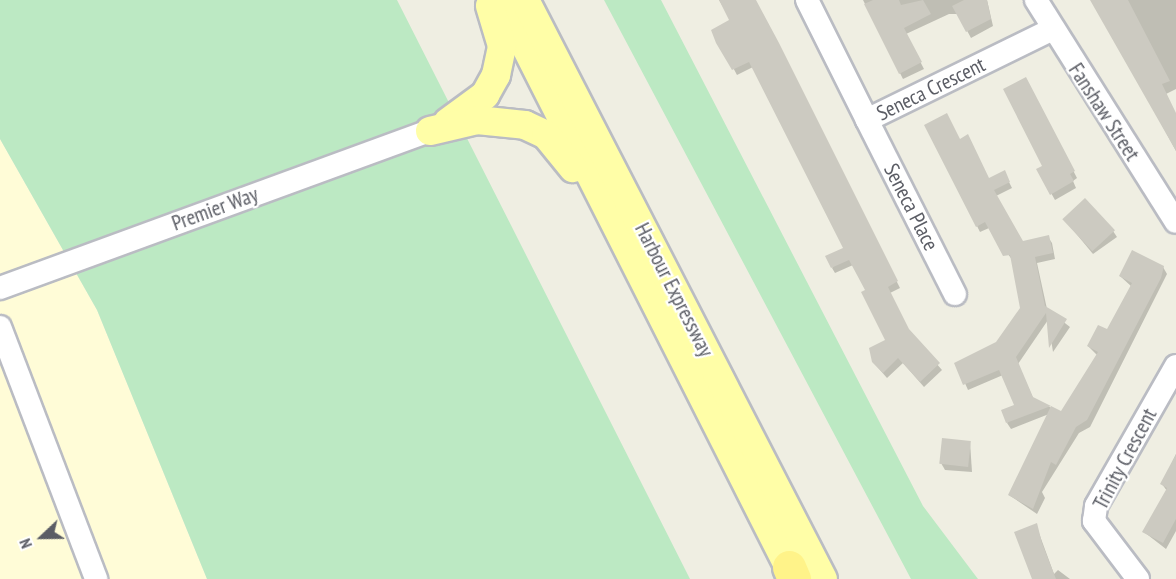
<!DOCTYPE html>
<html>
<head>
<meta charset="utf-8">
<style>
	body { margin:0 }
	#map { position:relative; width:1176px; height:579px; overflow:hidden; background:#efeee2; font-family:"PT Sans Narrow",sans-serif }
	div>[style] { position:absolute }
	[style*='--x'] { left:calc(var(--x)*1px); top:calc(var(--y)*1px); width:calc(var(--w)*1px); rotate:calc(var(--a)*1deg) }
	.commercial>* { inset:0; background:#fffcd7 }
	.green>* { inset:0; background:#bce9c3 }
	.shadow>* { inset:0; background:#0003 }
	.building>* { inset:0; background:#cccac1; transform-origin:0 0 }
	.roads { filter:drop-shadow(2px 0 #babcc3) drop-shadow(-2px 0 #babcc3) drop-shadow(0 2px #babcc3) drop-shadow(0 -2px #babcc3) }
	.minor>* { height:22px; margin:-11px; padding:0 11px; transform-origin:11px; border-radius:11px; background:#fff }
	.major>* { height:28px; margin:-14px; padding:0 14px; transform-origin:14px; border-radius:14px; background:#fffea7 }
	.highway>* { height:33px; margin:-16.5px; padding:0 16.5px; transform-origin:16.5px; border-radius:16.5px; background:#fff389 }
	span { translate:-50% -50%; white-space:nowrap; text-align:center; line-height:1.15; -webkit-text-stroke:4.5px #fff; paint-order:stroke }
	.street-label { font-size:21px; color:#5b5d65 }
	.north { position:absolute; left:12px; top:507px; width:60px; height:60px; -webkit-text-stroke:4px #fff; paint-order:stroke; rotate:248deg; font-size:16px; font-weight:700; line-height:24px; text-align:center; color:#5b5d65 }
	.north::after { content:''; display:block; margin:auto; width:21px; height:27px; background:#5b5d65; clip-path:polygon(50% 0,100% 100%,50% 72%,0 100%) }
</style>
</head>
<body>
<div id="map">
	<div class="commercial">
		<i style="clip-path:polygon(0 139px,97px 310px,207px 579px,0 579px)"></i>
	</div>
	<div class="green">
		<i style="clip-path:polygon(0 0,397px 0,690px 579px,207px 579px,97px 310px,0 139px)"></i>
		<i style="clip-path:polygon(604px 0,661px 0,923px 506px,978px 579px,911px 579px)"></i>
	</div>
	<div class="shadow">
		<i style="clip-path:polygon(719px 0,755px 0,900px 288px,890px 293px,909px 332px,942px 370px,924px 387px,903px 363px,887px 378px,873px 362px,887px 341px,867px 291px,853px 265px,835px 273px,832px 268px,845px 249px,753px 67px,737px 75px,713px 30px,731px 20px)"></i>
		<i style="clip-path:polygon(863px 0,987px 0,993px 26px,971px 38px,958px 14px,949px 14px,906px 34px,924px 69px,903px 79px)"></i>
		<i style="clip-path:polygon(1094px 0,1176px 0,1176px 89px,1166px 94px,1176px 115px,1176px 151px)"></i>
		<i style="clip-path:polygon(1029px 85px,1077px 178px,1073px 181px,1076px 188px,1055px 200px,1038px 170px,1044px 167px)"></i>
		<i style="clip-path:polygon(960px 141px,989px 179px,1007px 178px,1012px 188px,996px 196px,1022px 243px,1048px 237px,1052px 243px,1055px 259px,1037px 263px,1047px 309px,1070px 327px,1053px 352px,1048px 320px,1018px 364px,1033px 398px,1061px 413px,1097px 355px,1088px 346px,1108px 331px,1132px 287px,1120px 276px,1163px 267px,1167px 274px,1090px 427px,1079px 433px,1042px 492px,1045px 498px,1037px 514px,1009px 495px,1049px 414px,1011px 429px,1007px 423px,1016px 406px,1003px 375px,968px 390px,956px 363px,997px 343px,1021px 309px,1013px 261px,989px 228px,980px 232px,977px 226px)"></i>
		<i style="clip-path:polygon(1064px 219px,1113px 231px,1117px 237px,1093px 254px)"></i>
		<i style="clip-path:polygon(970px 442px,972px 472px,945px 470px,941px 463px)"></i>
		<i style="clip-path:polygon(1176px 454px,1176px 531px,1166px 549px,1144px 532px,1167px 491px,1162px 484px)"></i>
		<i style="clip-path:polygon(1036px 525px,1054px 574px,1058px 570px,1070px 579px,1035px 579px)"></i>
	</div>
	<div class="building">
		<i style="clip-path:polygon(719px 0,756px 0,779px 43px,898px 281px,888px 287px,909px 329px,940px 363px,920px 382px,898px 358px,883px 373px,872px 362px,869px 348px,885px 340px,861px 292px,865px 290px,849px 260px,831px 268px,825px 256px,843px 248px,749px 62px,732px 70px,716px 43px,711px 30px,729px 20px)"></i>
		<i style="clip-path:polygon(873px 0,899px 0,901px 5px,923px 0,931px 14px,904px 28px,922px 62px,899px 74px,864px 4px)"></i>
		<i style="clip-path:polygon(964px 0,987px 0,991px 19px,966px 32px,952px 6px)"></i>
		<i style="clip-path:polygon(1090px 0,1128px 0,1170px 81px,1162px 84px,1176px 113px,1176px 151px)"></i>
		<i style="clip-path:polygon(1026px 77px,1075px 171px,1070px 174px,1074px 181px,1050px 195px,1036px 169px,1042px 166px,1003px 89px)"></i>
		<i style="clip-path:polygon(947px 113px,960px 139px,968px 134px,989px 178px,1005px 170px,1010px 182px,994px 190px,1023px 241px,1049px 235px,1053px 253px,1035px 257px,1045px 306px,1067px 319px,1049px 348px,1046px 313px,1016px 357px,1033px 397px,1051px 406px,1006px 423px,1001px 410px,1014px 405px,999px 370px,963px 385px,954px 363px,996px 342px,1020px 308px,1010px 255px,1003px 256px,985px 222px,976px 227px,924px 125px)"></i>
		<i style="left:1085px;top:198px;width:44px;height:31px;rotate:47deg"></i>
		<i style="clip-path:polygon(1132px 250px,1164px 266px,1161px 278px,1087px 420px,1076px 427px,1056px 465px,1051px 462px,1033px 509px,1008px 495px,1051px 406px,1061px 411px,1098px 352px,1087px 346px,1098px 325px,1107px 329px,1132px 283px,1119px 276px)"></i>
		<i style="left:942px;top:438px;width:29px;height:26px;rotate:6deg"></i>
		<i style="clip-path:polygon(1176px 454px,1176px 519px,1163px 543px,1142px 532px,1167px 488px,1160px 484px)"></i>
		<i style="clip-path:polygon(1037px 523px,1042px 543px,1056px 579px,1032px 579px,1014px 532px)"></i>
	</div>
	<div class="roads">
		<div class="minor">
			<i style="--x:807;--y:0;--w:134;--a:63.4"></i>
			<i style="--x:867;--y:120;--w:205;--a:-26.1"></i>
			<i style="--x:1036;--y:0;--w:262;--a:57.8"></i>
			<i style="--x:867;--y:120;--w:195;--a:63.2"></i>
			<i style="--x:0;--y:288;--w:458;--a:-20.1"></i>
			<i style="--x:0;--y:327;--w:270;--a:69.1"></i>
			<i style="--x:1138;--y:579;--w:73;--a:-127.2"></i>
			<i style="--x:1094;--y:521;--w:15;--a:-82"></i>
			<i style="--x:1096;--y:506;--w:161;--a:-60.3"></i>
		</div>
		<div class="major">
			<i style="--x:502;--y:0;--w:649;--a:63.16"></i>
			<i style="--x:525;--y:0;--w:651;--a:62.77"></i>
			<i style="--x:448;--y:122;--w:46;--a:-36.1"></i>
			<i style="--x:485;--y:95;--w:23;--a:-61"></i>
			<i style="--x:496;--y:75;--w:30;--a:-78"></i>
			<i style="--x:502;--y:46;--w:42;--a:-106.7"></i>
			<i style="--x:430;--y:131;--w:48;--a:-13.2"></i>
			<i style="--x:477;--y:120;--w:48;--a:5.9"></i>
			<i style="--x:525;--y:125;--w:23;--a:25"></i>
			<i style="--x:546;--y:135;--w:43;--a:50.7"></i>
		</div>
		<div class="highway">
			<i style="--x:789;--y:567;--w:13;--a:67"></i>
		</div>
	</div>
	<div class="street-label">
		<span style="left:931px;top:89px;rotate:-26deg">Seneca Crescent</span>
		<span style="left:1104px;top:112px;rotate:57deg">Fanshaw Street</span>
		<span style="left:911px;top:207px;rotate:63deg">Seneca Place</span>
		<span style="left:215px;top:209px;rotate:-20deg">Premier Way</span>
		<span style="left:674px;top:290px;rotate:63deg">Harbour Expressway</span>
		<span style="left:1125px;top:459px;rotate:-62deg">Trinity Crescent</span>
	</div>
	<div class="north">N</div>
</div>
</body>
</html>
